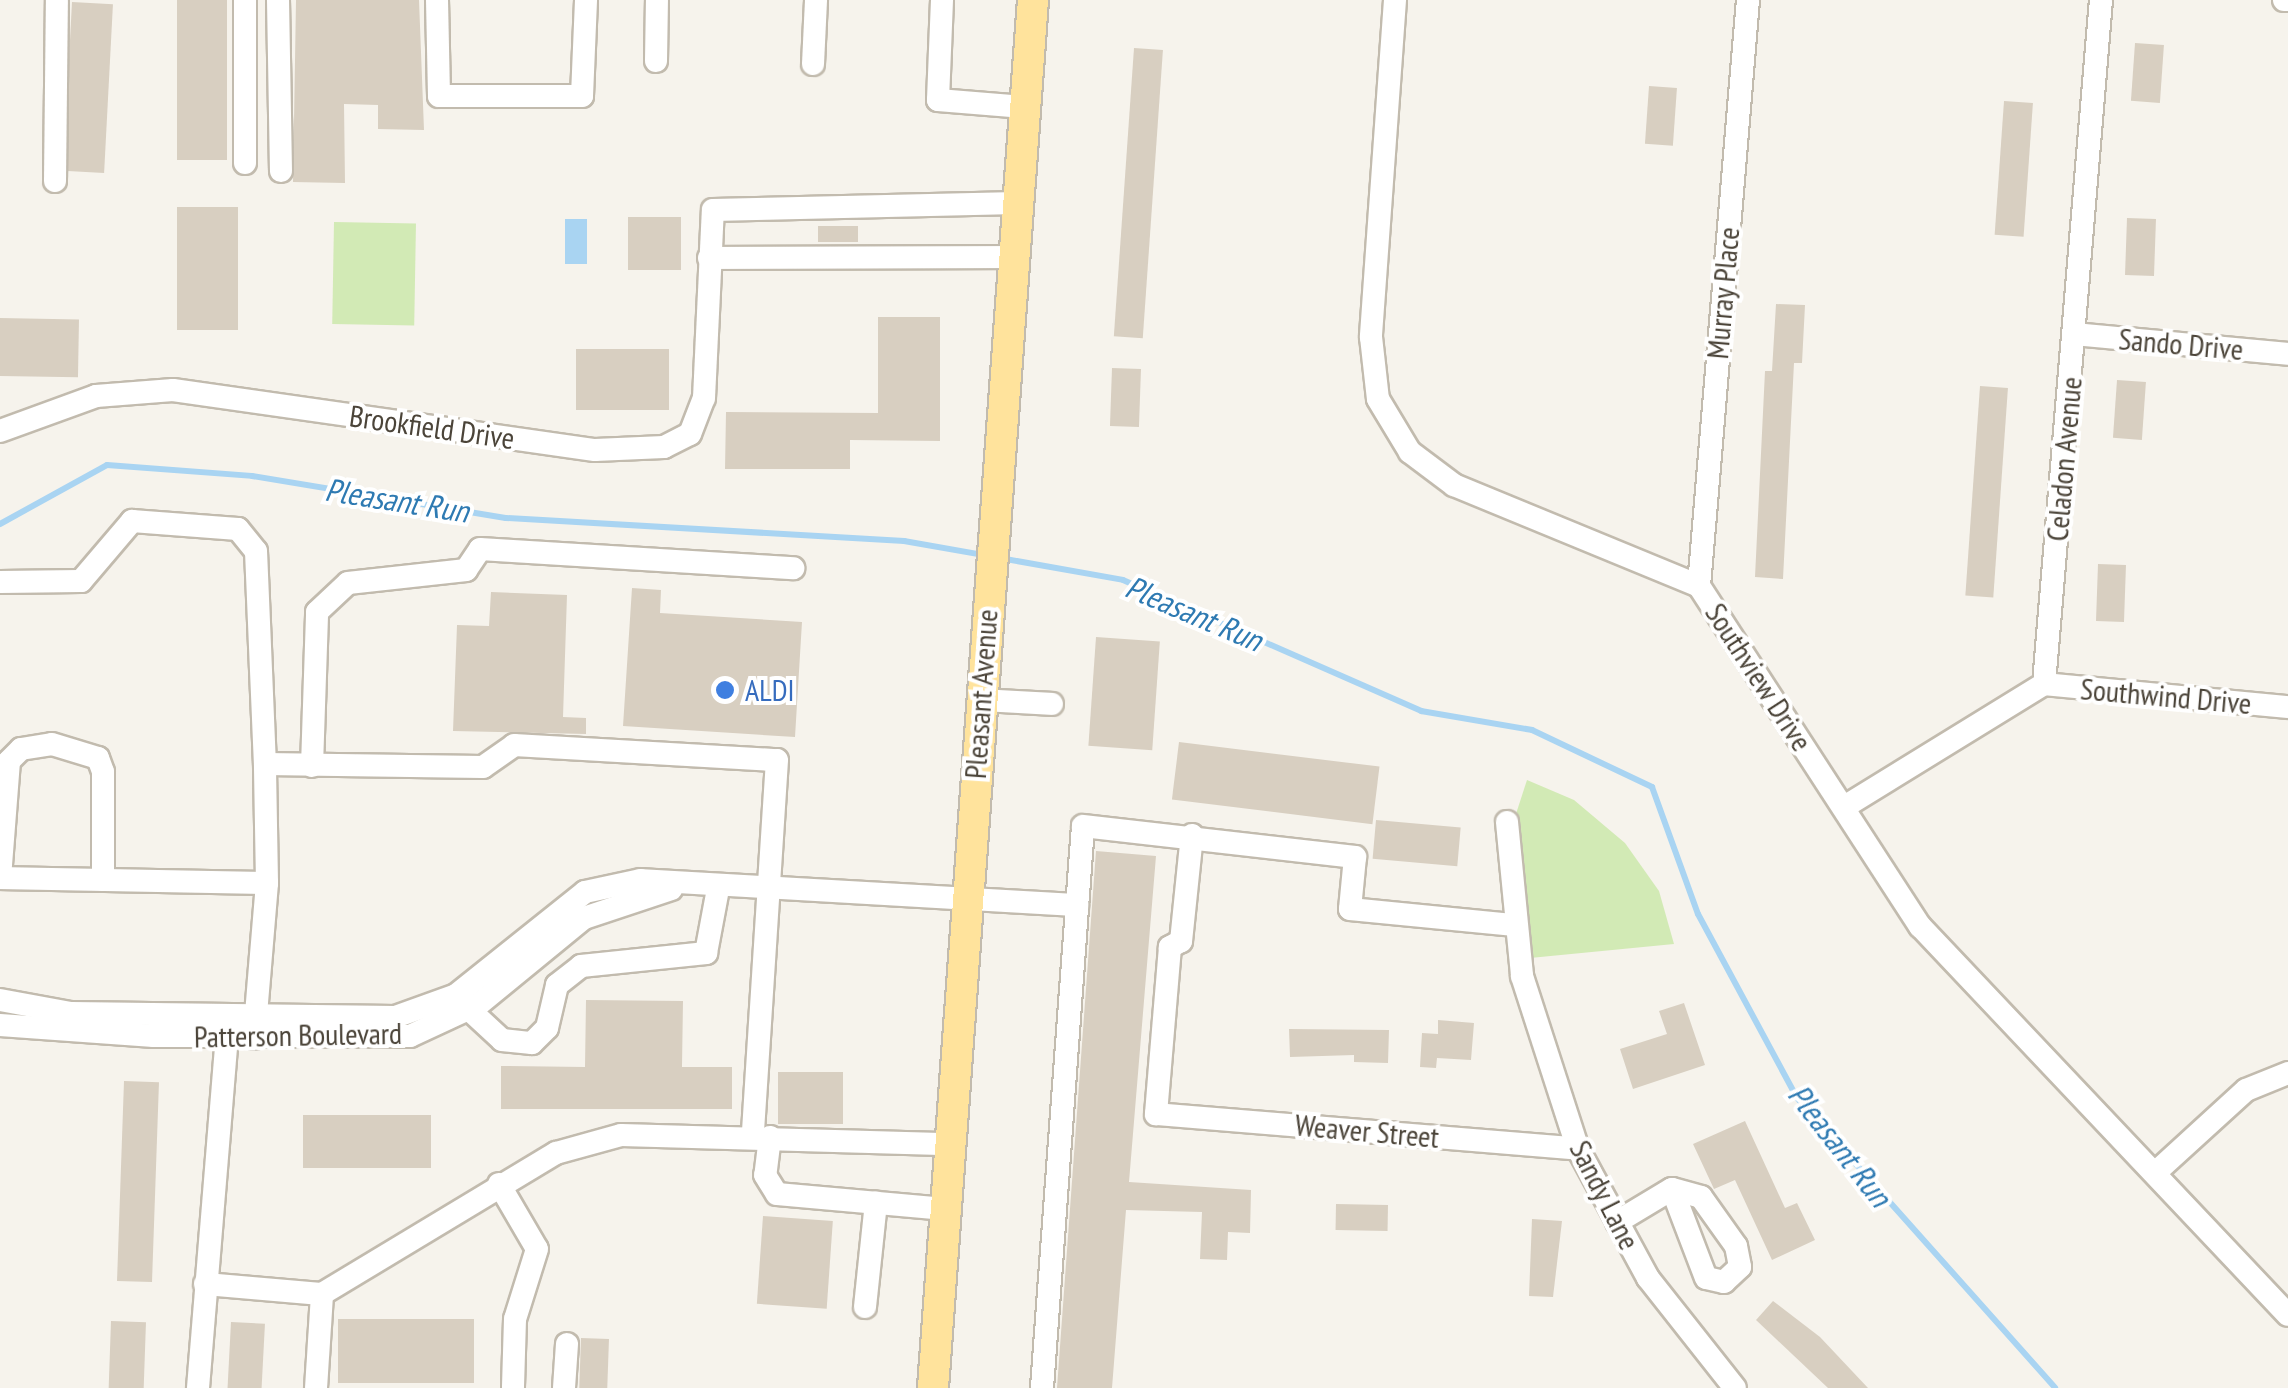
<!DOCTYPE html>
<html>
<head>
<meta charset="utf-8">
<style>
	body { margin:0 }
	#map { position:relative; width:2288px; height:1388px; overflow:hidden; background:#f6f3ec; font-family:"PT Sans Narrow",sans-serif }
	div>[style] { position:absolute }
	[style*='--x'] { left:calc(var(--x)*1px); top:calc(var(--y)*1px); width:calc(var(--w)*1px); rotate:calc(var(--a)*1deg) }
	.green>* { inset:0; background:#d2eab5; transform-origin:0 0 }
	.water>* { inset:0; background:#a9d4f2; transform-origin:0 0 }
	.stream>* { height:6px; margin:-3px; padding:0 3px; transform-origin:3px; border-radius:3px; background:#a9d4f2 }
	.building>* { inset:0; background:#d8cfc1; transform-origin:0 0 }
	.roads { filter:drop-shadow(2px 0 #c2bbae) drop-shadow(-2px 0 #c2bbae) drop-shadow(0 2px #c2bbae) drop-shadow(0 -2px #c2bbae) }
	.minor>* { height:22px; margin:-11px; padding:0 11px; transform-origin:11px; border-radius:11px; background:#fff }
	.major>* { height:30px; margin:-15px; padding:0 15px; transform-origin:15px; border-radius:15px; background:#ffe39c }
	.dots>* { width:28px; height:28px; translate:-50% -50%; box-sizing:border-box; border:5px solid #fff; border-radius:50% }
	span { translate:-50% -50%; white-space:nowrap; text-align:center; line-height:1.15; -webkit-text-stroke:8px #fff; paint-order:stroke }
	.street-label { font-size:30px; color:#4b4439 }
	.shop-label { font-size:30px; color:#366cbe }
	.left { translate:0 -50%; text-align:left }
	.water-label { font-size:32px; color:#2e7ab2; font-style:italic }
</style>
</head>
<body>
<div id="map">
	<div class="green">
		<i style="left:334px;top:222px;width:82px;height:102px;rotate:1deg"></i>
		<i style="clip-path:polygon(1527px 780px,1574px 800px,1625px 843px,1659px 891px,1674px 944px,1530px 958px,1515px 817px)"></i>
	</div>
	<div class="water">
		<i style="left:565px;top:219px;width:22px;height:45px"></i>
	</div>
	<div class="stream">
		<i style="--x:0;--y:524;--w:122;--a:-28.9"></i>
		<i style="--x:107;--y:465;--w:145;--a:4.3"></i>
		<i style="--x:252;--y:476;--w:257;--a:9.4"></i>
		<i style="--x:506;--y:518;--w:399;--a:3.3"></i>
		<i style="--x:904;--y:541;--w:80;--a:10"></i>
		<i style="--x:1000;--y:558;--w:125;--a:10.1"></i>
		<i style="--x:1123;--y:580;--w:326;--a:23.7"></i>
		<i style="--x:1421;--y:711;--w:113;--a:9.7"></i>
		<i style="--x:1532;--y:730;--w:133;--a:25.4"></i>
		<i style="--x:1652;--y:787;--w:135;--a:70.1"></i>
		<i style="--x:1698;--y:914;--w:209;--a:61.7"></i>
		<i style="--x:1797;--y:1098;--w:388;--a:48.3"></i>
	</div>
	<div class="building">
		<i style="left:177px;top:0;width:50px;height:160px"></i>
		<i style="clip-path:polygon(296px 0,419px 0,424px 130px,378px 129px,378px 105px,344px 104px,345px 183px,293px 182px)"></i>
		<i style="left:72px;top:2px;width:41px;height:169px;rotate:3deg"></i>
		<i style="left:2135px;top:43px;width:29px;height:58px;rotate:4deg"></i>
		<i style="left:1134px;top:48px;width:29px;height:289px;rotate:4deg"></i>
		<i style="left:1649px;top:86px;width:28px;height:58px;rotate:4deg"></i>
		<i style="left:2004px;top:101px;width:29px;height:134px;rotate:4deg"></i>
		<i style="left:177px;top:207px;width:61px;height:123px"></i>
		<i style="left:628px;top:217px;width:53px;height:53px"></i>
		<i style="left:2127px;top:218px;width:29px;height:57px;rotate:2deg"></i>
		<i style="left:858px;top:226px;width:16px;height:40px;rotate:90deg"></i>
		<i style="clip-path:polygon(1776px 304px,1805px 305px,1802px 363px,1794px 363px,1783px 579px,1755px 577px,1765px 371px,1772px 371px)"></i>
		<i style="clip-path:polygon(878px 317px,940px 317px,940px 441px,850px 440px,850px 469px,725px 469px,726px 412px,878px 413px)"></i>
		<i style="left:0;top:318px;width:79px;height:58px;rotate:1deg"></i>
		<i style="left:576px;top:349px;width:93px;height:61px"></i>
		<i style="left:1112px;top:368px;width:29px;height:58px;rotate:2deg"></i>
		<i style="left:2117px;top:380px;width:29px;height:58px;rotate:4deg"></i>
		<i style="left:1980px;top:386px;width:28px;height:210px;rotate:4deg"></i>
		<i style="left:2098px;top:564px;width:28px;height:57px;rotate:2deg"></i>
		<i style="clip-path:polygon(632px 588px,661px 590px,660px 613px,802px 622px,795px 737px,623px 726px)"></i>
		<i style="clip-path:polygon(491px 592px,567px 595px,563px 717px,586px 718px,586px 734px,453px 731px,457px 625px,489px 626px)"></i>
		<i style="left:1096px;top:637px;width:64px;height:109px;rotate:4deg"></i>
		<i style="left:1179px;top:742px;width:202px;height:58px;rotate:7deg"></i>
		<i style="left:1376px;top:820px;width:85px;height:39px;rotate:5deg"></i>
		<i style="clip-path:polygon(1096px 851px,1156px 856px,1129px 1182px,1251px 1190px,1250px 1233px,1228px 1232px,1227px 1260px,1200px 1259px,1202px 1212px,1126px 1210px,1112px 1388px,1057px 1388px)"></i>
		<i style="clip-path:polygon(586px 1000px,683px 1001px,682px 1067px,732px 1067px,732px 1109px,501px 1109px,501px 1066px,585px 1067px)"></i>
		<i style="clip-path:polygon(1684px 1003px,1705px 1065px,1633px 1089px,1620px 1049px,1667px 1034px,1659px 1011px)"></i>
		<i style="clip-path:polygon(1438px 1020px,1474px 1023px,1471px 1060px,1437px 1058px,1436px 1068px,1420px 1067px,1422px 1033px,1438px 1034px)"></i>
		<i style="clip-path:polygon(1289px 1029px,1389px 1030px,1388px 1063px,1354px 1062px,1354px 1055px,1290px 1057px)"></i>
		<i style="left:778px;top:1072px;width:65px;height:52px"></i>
		<i style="left:124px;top:1081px;width:35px;height:200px;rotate:2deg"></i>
		<i style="left:303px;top:1115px;width:128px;height:53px"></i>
		<i style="clip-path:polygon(1745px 1121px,1785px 1208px,1797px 1203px,1815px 1240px,1772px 1260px,1735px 1180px,1714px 1189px,1693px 1144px)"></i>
		<i style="left:1336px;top:1204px;width:52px;height:26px;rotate:1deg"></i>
		<i style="left:763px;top:1216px;width:70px;height:88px;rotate:4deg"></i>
		<i style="clip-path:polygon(1532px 1219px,1562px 1221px,1553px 1297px,1529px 1296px)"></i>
		<i style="clip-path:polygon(1773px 1301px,1820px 1337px,1868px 1388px,1828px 1388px,1756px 1320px)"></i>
		<i style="left:338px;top:1319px;width:136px;height:64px"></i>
		<i style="left:111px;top:1321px;width:35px;height:67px;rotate:2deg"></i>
		<i style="left:231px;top:1322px;width:34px;height:66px;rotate:3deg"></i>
		<i style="left:581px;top:1338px;width:28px;height:50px;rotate:2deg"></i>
	</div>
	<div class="roads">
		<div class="minor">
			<i style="--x:245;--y:0;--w:163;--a:90"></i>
			<i style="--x:278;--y:0;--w:171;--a:89"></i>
			<i style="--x:437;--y:0;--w:96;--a:88.8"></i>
			<i style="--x:439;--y:96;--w:143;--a:0"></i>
			<i style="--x:582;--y:96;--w:96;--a:-87.6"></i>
			<i style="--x:942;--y:0;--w:100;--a:92.3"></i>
			<i style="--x:938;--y:100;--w:86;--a:4.7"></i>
			<i style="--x:1395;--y:0;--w:338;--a:94.1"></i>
			<i style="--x:1371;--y:337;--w:62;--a:83.6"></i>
			<i style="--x:1378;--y:399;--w:62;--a:58.9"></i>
			<i style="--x:1410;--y:452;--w:55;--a:36.9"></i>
			<i style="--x:1454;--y:485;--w:265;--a:22.4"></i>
			<i style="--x:1699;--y:586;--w:406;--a:57"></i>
			<i style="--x:1920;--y:926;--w:535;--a:46.59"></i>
			<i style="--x:2284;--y:0;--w:4;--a:0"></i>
			<i style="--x:656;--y:61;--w:61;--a:-89.1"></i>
			<i style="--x:813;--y:64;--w:64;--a:-87.3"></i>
			<i style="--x:55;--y:181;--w:181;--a:-89.4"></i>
			<i style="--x:709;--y:258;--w:304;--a:-0.2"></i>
			<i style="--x:2074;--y:334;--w:215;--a:5.3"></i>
			<i style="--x:0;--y:431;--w:102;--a:-20"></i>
			<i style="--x:96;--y:396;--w:77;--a:-4.5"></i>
			<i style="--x:173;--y:390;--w:426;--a:8.1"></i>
			<i style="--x:595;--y:450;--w:69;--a:-2.5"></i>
			<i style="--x:664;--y:447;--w:29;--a:-27"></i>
			<i style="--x:690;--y:434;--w:39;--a:-69"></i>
			<i style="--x:704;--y:398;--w:188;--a:-87.3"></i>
			<i style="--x:713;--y:210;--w:304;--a:-1.3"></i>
			<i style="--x:0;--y:582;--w:81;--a:-0.7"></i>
			<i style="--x:81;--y:581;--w:79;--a:-49.6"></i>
			<i style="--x:132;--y:521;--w:106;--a:4.3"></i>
			<i style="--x:238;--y:529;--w:28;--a:51"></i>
			<i style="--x:256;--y:551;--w:213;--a:87.6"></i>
			<i style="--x:1699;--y:586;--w:588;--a:-85.22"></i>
			<i style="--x:2044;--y:684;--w:686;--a:-85.24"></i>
			<i style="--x:2044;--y:684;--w:245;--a:5.4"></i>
			<i style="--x:981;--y:700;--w:71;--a:3.2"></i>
			<i style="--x:312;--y:766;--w:154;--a:-88.1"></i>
			<i style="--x:317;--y:612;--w:42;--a:-43.1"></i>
			<i style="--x:348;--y:583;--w:119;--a:-6.3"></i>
			<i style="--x:466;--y:570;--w:25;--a:-56"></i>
			<i style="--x:480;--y:549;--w:314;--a:3.5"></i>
			<i style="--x:1844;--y:807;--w:235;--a:-31.6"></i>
			<i style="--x:1507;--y:822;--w:155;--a:84.4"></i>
			<i style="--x:1522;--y:976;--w:182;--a:72.1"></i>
			<i style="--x:1578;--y:1149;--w:147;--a:61.5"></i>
			<i style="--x:1648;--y:1278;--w:140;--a:51.7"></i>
			<i style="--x:1192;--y:835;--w:107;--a:95.9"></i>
			<i style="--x:1181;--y:941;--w:13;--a:151"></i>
			<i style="--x:1170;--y:947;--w:168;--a:94.8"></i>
			<i style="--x:1156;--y:1114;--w:423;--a:4.7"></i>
			<i style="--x:0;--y:878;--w:117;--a:-85.6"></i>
			<i style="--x:9;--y:761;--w:17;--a:-45"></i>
			<i style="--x:21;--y:749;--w:31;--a:-9"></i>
			<i style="--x:52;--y:744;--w:48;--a:16.9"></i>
			<i style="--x:98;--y:758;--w:15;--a:70"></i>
			<i style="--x:103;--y:772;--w:108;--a:90"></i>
			<i style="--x:0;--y:878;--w:267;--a:1.1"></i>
			<i style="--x:0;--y:1000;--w:72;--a:10.4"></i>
			<i style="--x:71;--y:1013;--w:324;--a:0.7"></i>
			<i style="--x:395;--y:1017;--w:65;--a:-19.8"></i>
			<i style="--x:456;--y:995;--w:165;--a:-38.6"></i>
			<i style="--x:585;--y:892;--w:57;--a:-12.1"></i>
			<i style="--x:641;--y:880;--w:437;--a:3.3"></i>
			<i style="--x:461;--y:1002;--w:56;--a:42.8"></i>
			<i style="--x:502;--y:1040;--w:30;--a:6"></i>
			<i style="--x:532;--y:1043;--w:21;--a:-45"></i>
			<i style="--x:547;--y:1028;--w:44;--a:-76.9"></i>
			<i style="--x:557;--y:985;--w:31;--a:-38"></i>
			<i style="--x:581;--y:966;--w:126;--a:-5.9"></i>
			<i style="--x:706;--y:953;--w:65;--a:-79.4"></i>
			<i style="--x:0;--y:1025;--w:154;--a:4.1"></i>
			<i style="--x:154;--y:1036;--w:256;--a:0"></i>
			<i style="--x:410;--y:1036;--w:76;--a:-24.9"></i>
			<i style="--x:479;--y:1004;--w:136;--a:-39.3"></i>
			<i style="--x:584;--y:918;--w:92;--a:-18.4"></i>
			<i style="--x:254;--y:1038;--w:156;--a:-85.2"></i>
			<i style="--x:267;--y:883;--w:119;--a:-91"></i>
			<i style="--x:265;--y:764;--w:218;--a:0.8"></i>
			<i style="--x:483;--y:767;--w:38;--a:-35"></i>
			<i style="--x:514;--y:745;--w:263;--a:3.3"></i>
			<i style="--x:777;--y:760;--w:377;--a:93.7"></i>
			<i style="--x:770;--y:1137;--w:38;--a:97"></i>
			<i style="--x:765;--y:1175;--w:22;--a:58"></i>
			<i style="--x:777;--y:1194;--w:169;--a:5.1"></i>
			<i style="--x:2155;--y:1173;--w:123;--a:-42.4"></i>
			<i style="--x:2246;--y:1090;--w:45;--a:-22"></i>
			<i style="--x:499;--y:1184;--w:75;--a:59.7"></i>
			<i style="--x:537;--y:1249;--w:73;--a:107.4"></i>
			<i style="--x:515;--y:1319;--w:69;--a:91.7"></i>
			<i style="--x:1617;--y:1222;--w:64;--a:-31"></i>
			<i style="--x:1672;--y:1189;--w:30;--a:15"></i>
			<i style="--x:1701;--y:1197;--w:60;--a:54.5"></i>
			<i style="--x:1736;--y:1246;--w:21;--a:79"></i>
			<i style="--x:1740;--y:1267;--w:22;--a:137"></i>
			<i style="--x:1724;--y:1282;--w:18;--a:-167"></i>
			<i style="--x:1706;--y:1278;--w:95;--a:-110.9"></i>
			<i style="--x:205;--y:1284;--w:117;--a:4.9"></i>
			<i style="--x:322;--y:1294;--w:273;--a:-31.1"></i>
			<i style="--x:556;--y:1153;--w:67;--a:-15.5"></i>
			<i style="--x:621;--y:1135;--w:329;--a:1.6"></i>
			<i style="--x:865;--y:1307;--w:105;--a:-84"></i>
			<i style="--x:198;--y:1388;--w:364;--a:-85.3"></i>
			<i style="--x:316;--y:1388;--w:94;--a:-86.3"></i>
			<i style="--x:564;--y:1388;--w:44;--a:-86.1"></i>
			<i style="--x:1042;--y:1388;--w:563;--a:-85.83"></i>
			<i style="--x:1083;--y:826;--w:274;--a:6.5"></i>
			<i style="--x:1355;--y:857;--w:52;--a:95.5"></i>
			<i style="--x:1350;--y:909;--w:163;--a:5.6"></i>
		</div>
		<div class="major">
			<i style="--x:933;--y:1388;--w:1392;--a:-85.88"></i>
		</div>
	</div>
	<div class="dots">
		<i style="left:725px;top:690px;background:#3f7fe0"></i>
	</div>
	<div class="street-label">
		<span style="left:1723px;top:293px;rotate:-85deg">Murray Place</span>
		<span style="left:2181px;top:344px;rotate:5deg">Sando Drive</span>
		<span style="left:432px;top:427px;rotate:8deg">Brookfield Drive</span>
		<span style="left:2064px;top:459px;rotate:-85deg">Celadon Avenue</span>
		<span style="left:1759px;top:677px;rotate:57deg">Southview Drive</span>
		<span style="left:981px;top:694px;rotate:-86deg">Pleasant Avenue</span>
		<span style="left:2166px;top:696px;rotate:5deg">Southwind Drive</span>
		<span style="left:298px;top:1035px;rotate:-1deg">Patterson Boulevard</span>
		<span style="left:1367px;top:1131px;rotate:5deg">Weaver Street</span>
		<span style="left:1605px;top:1195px;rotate:63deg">Sandy Lane</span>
	</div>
	<div class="shop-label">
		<span class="left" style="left:745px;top:690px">ALDI</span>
	</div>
	<div class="water-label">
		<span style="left:397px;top:500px;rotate:9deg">Pleasant Run</span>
		<span style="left:1194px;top:613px;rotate:23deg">Pleasant Run</span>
		<span style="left:1840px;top:1145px;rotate:52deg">Pleasant Run</span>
	</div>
</div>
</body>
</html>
